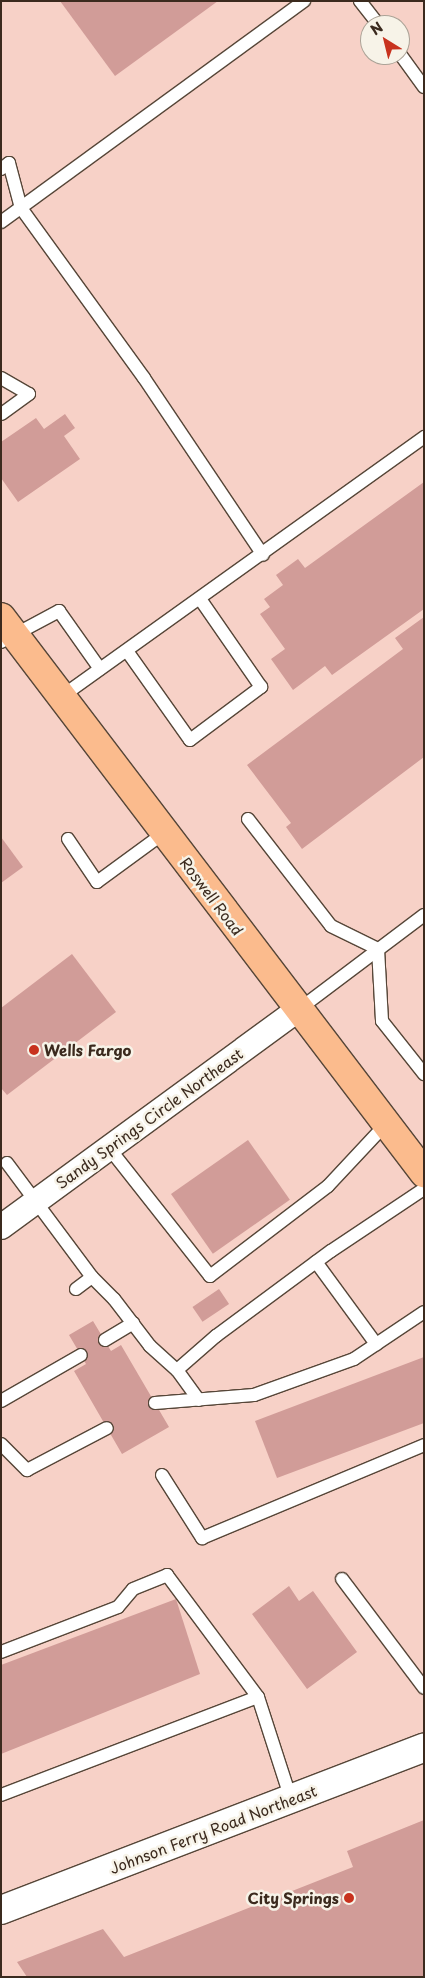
<!DOCTYPE html>
<html>
<head>
<meta charset="utf-8">
<style>
	body { margin:0 }
	#map { position:relative; width:425px; height:1978px; overflow:hidden; background:#f0e5cb; font-family:"Playpen Sans",sans-serif }
	div>[style] { position:absolute }
	[style*='--x'] { left:calc(var(--x)*1px); top:calc(var(--y)*1px); width:calc(var(--w)*1px); rotate:calc(var(--a)*1deg) }
	.built>* { inset:0; background:#f7d1c7 }
	.building>* { inset:0; background:#d19c98; transform-origin:0 0 }
	.roads { filter:drop-shadow(1px 0 #564638) drop-shadow(-1px 0 #564638) drop-shadow(0 1px #564638) drop-shadow(0 -1px #564638) }
	.service>* { height:12px; margin:-6px; padding:0 6px; transform-origin:6px; border-radius:6px; background:#fff }
	.minor>* { height:24px; margin:-12px; padding:0 12px; transform-origin:12px; border-radius:12px; background:#fff }
	.tertiary>* { height:28px; margin:-14px; padding:0 14px; transform-origin:14px; border-radius:14px; background:#fff }
	.primary>* { height:28px; margin:-14px; padding:0 14px; transform-origin:14px; border-radius:14px; background:#fbbb8d }
	.dots>* { width:14px; height:14px; translate:-50% -50%; box-sizing:border-box; border:2px solid #f7f3e8; border-radius:50% }
	span { translate:-50% -50%; white-space:nowrap; text-align:center; line-height:1.15; -webkit-text-stroke:5px #f7f3e8; paint-order:stroke }
	.street-label { font-size:15px; color:#3b2a1e }
	.poi-label { font-size:15px; color:#3b2a1e; font-weight:700 }
	.left { translate:0 -50%; text-align:left }
	.right { translate:-100% -50%; text-align:right }
	.frame { position:absolute; inset:0; border:2px solid #3b2a1e; pointer-events:none }
	.north { position:absolute; left:360px; top:15px; width:50px; height:50px; box-sizing:border-box; background:#f7f3e8; border:1px solid #aca397; border-radius:50%; rotate:324deg; font-size:14px; font-weight:700; line-height:20px; text-align:center; color:#3b2a1e }
	.north::after { content:''; display:block; margin:auto; width:18px; height:22px; background:#c8321e; clip-path:polygon(50% 0,100% 100%,50% 72%,0 100%) }
</style>
</head>
<body>
<div id="map">
	<div class="built">
		<i style="clip-path:polygon(evenodd,1px 1px,424px 1px,424px 1977px,1px 1977px,1px 1px,370px 25px,400px 25px,400px 55px,370px 55px,370px 25px)"></i>
	</div>
	<div class="building">
		<i style="clip-path:polygon(60px 1px,218px 1px,115px 76px)"></i>
		<i style="clip-path:polygon(65px 414px,75px 428px,64px 436px,80px 459px,18px 502px,1px 478px,1px 442px,36px 418px,44px 429px)"></i>
		<i style="clip-path:polygon(424px 482px,424px 609px,332px 675px,325px 666px,293px 690px,271px 659px,285px 649px,260px 614px,270px 607px,264px 599px,283px 585px,276px 575px,298px 559px,305px 568px)"></i>
		<i style="clip-path:polygon(424px 617px,424px 757px,302px 849px,286px 827px,291px 823px,247px 765px,403px 649px,395px 638px)"></i>
		<i style="clip-path:polygon(1px 837px,23px 867px,1px 883px)"></i>
		<i style="clip-path:polygon(72px 954px,116px 1012px,7px 1095px,1px 1088px,1px 1008px)"></i>
		<i style="left:248px;top:1140px;width:73px;height:94px;rotate:55deg"></i>
		<i style="left:219px;top:1289px;width:18px;height:32px;rotate:56deg"></i>
		<i style="clip-path:polygon(93px 1321px,111px 1351px,121px 1345px,169px 1427px,122px 1454px,74px 1371px,86px 1364px,69px 1335px)"></i>
		<i style="clip-path:polygon(424px 1357px,424px 1423px,277px 1478px,255px 1421px)"></i>
		<i style="clip-path:polygon(289px 1586px,299px 1601px,313px 1591px,357px 1652px,307px 1689px,252px 1614px)"></i>
		<i style="clip-path:polygon(176px 1599px,200px 1674px,1px 1754px,1px 1665px)"></i>
		<i style="clip-path:polygon(424px 1820px,424px 1977px,27px 1977px,17px 1962px,103px 1929px,124px 1957px,353px 1867px,347px 1851px)"></i>
	</div>
	<div class="roads">
		<div class="service">
			<i style="--x:360;--y:1;--w:31;--a:52"></i>
			<i style="--x:400;--y:54;--w:41;--a:54"></i>
			<i style="--x:1;--y:169;--w:10;--a:-37"></i>
			<i style="--x:9;--y:163;--w:47;--a:75.1"></i>
			<i style="--x:21;--y:208;--w:210;--a:54.1"></i>
			<i style="--x:144;--y:378;--w:213;--a:56.1"></i>
			<i style="--x:1;--y:222;--w:375;--a:-36.1"></i>
			<i style="--x:1;--y:378;--w:32;--a:30"></i>
			<i style="--x:29;--y:394;--w:34;--a:144"></i>
			<i style="--x:1;--y:642;--w:66;--a:-28.1"></i>
			<i style="--x:59;--y:611;--w:71;--a:54.7"></i>
			<i style="--x:127;--y:651;--w:109;--a:54.7"></i>
			<i style="--x:190;--y:740;--w:89;--a:-36.7"></i>
			<i style="--x:261;--y:687;--w:107;--a:-124.7"></i>
			<i style="--x:61;--y:697;--w:447;--a:-35.6"></i>
			<i style="--x:248;--y:819;--w:135;--a:52.2"></i>
			<i style="--x:331;--y:926;--w:52;--a:26.1"></i>
			<i style="--x:378;--y:949;--w:72;--a:86.8"></i>
			<i style="--x:382;--y:1021;--w:68;--a:51.6"></i>
			<i style="--x:68;--y:839;--w:52;--a:56"></i>
			<i style="--x:97;--y:882;--w:83;--a:-36.2"></i>
			<i style="--x:298;--y:1010;--w:158;--a:-37"></i>
			<i style="--x:109;--y:1148;--w:163;--a:51.7"></i>
			<i style="--x:210;--y:1276;--w:148;--a:-37.3"></i>
			<i style="--x:328;--y:1186;--w:85;--a:-46.9"></i>
			<i style="--x:7;--y:1163;--w:142;--a:53.3"></i>
			<i style="--x:92;--y:1277;--w:20;--a:143"></i>
			<i style="--x:316;--y:1262;--w:102;--a:53.8"></i>
			<i style="--x:92;--y:1277;--w:31;--a:45"></i>
			<i style="--x:114;--y:1299;--w:59;--a:52.5"></i>
			<i style="--x:150;--y:1346;--w:36;--a:42"></i>
			<i style="--x:177;--y:1370;--w:37;--a:54"></i>
			<i style="--x:105;--y:1340;--w:33;--a:-31"></i>
			<i style="--x:177;--y:1370;--w:52;--a:-41.1"></i>
			<i style="--x:216;--y:1336;--w:143;--a:-36.5"></i>
			<i style="--x:331;--y:1251;--w:112;--a:-33.7"></i>
			<i style="--x:1;--y:1401;--w:92;--a:-29.9"></i>
			<i style="--x:155;--y:1403;--w:99;--a:-4.6"></i>
			<i style="--x:254;--y:1395;--w:106;--a:-19.8"></i>
			<i style="--x:354;--y:1359;--w:84;--a:-33.9"></i>
			<i style="--x:1;--y:1444;--w:37;--a:45"></i>
			<i style="--x:27;--y:1470;--w:90;--a:-27.7"></i>
			<i style="--x:162;--y:1475;--w:75;--a:57.6"></i>
			<i style="--x:202;--y:1538;--w:241;--a:-22.7"></i>
			<i style="--x:342;--y:1579;--w:136;--a:53"></i>
			<i style="--x:1;--y:1652;--w:125;--a:-21"></i>
			<i style="--x:118;--y:1607;--w:23;--a:-50"></i>
			<i style="--x:133;--y:1589;--w:37;--a:-22"></i>
			<i style="--x:167;--y:1575;--w:152;--a:53.3"></i>
			<i style="--x:258;--y:1697;--w:107;--a:72.1"></i>
			<i style="--x:1;--y:1795;--w:275;--a:-20.9"></i>
		</div>
		<div class="minor">
			<i style="--x:1;--y:1227;--w:368;--a:-36.2"></i>
		</div>
		<div class="tertiary">
			<i style="--x:1;--y:1910;--w:453;--a:-21"></i>
		</div>
		<div class="primary">
			<i style="--x:1;--y:617;--w:699;--a:52.74"></i>
		</div>
	</div>
	<div class="dots">
		<i style="left:34px;top:1050px;background:#c8321e"></i>
		<i style="left:349px;top:1898px;background:#c8321e"></i>
	</div>
	<div class="street-label">
		<span style="left:212px;top:896px;rotate:53deg">Roswell Road</span>
		<span style="left:149px;top:1118px;rotate:-36deg">Sandy Springs Circle Northeast</span>
		<span style="left:213px;top:1829px;rotate:-21deg">Johnson Ferry Road Northeast</span>
	</div>
	<div class="poi-label">
		<span class="left" style="left:44px;top:1050px">Wells Fargo</span>
		<span class="right" style="left:339px;top:1898px">City Springs</span>
	</div>
	<div class="frame"></div>
	<div class="north">N</div>
</div>
</body>
</html>
